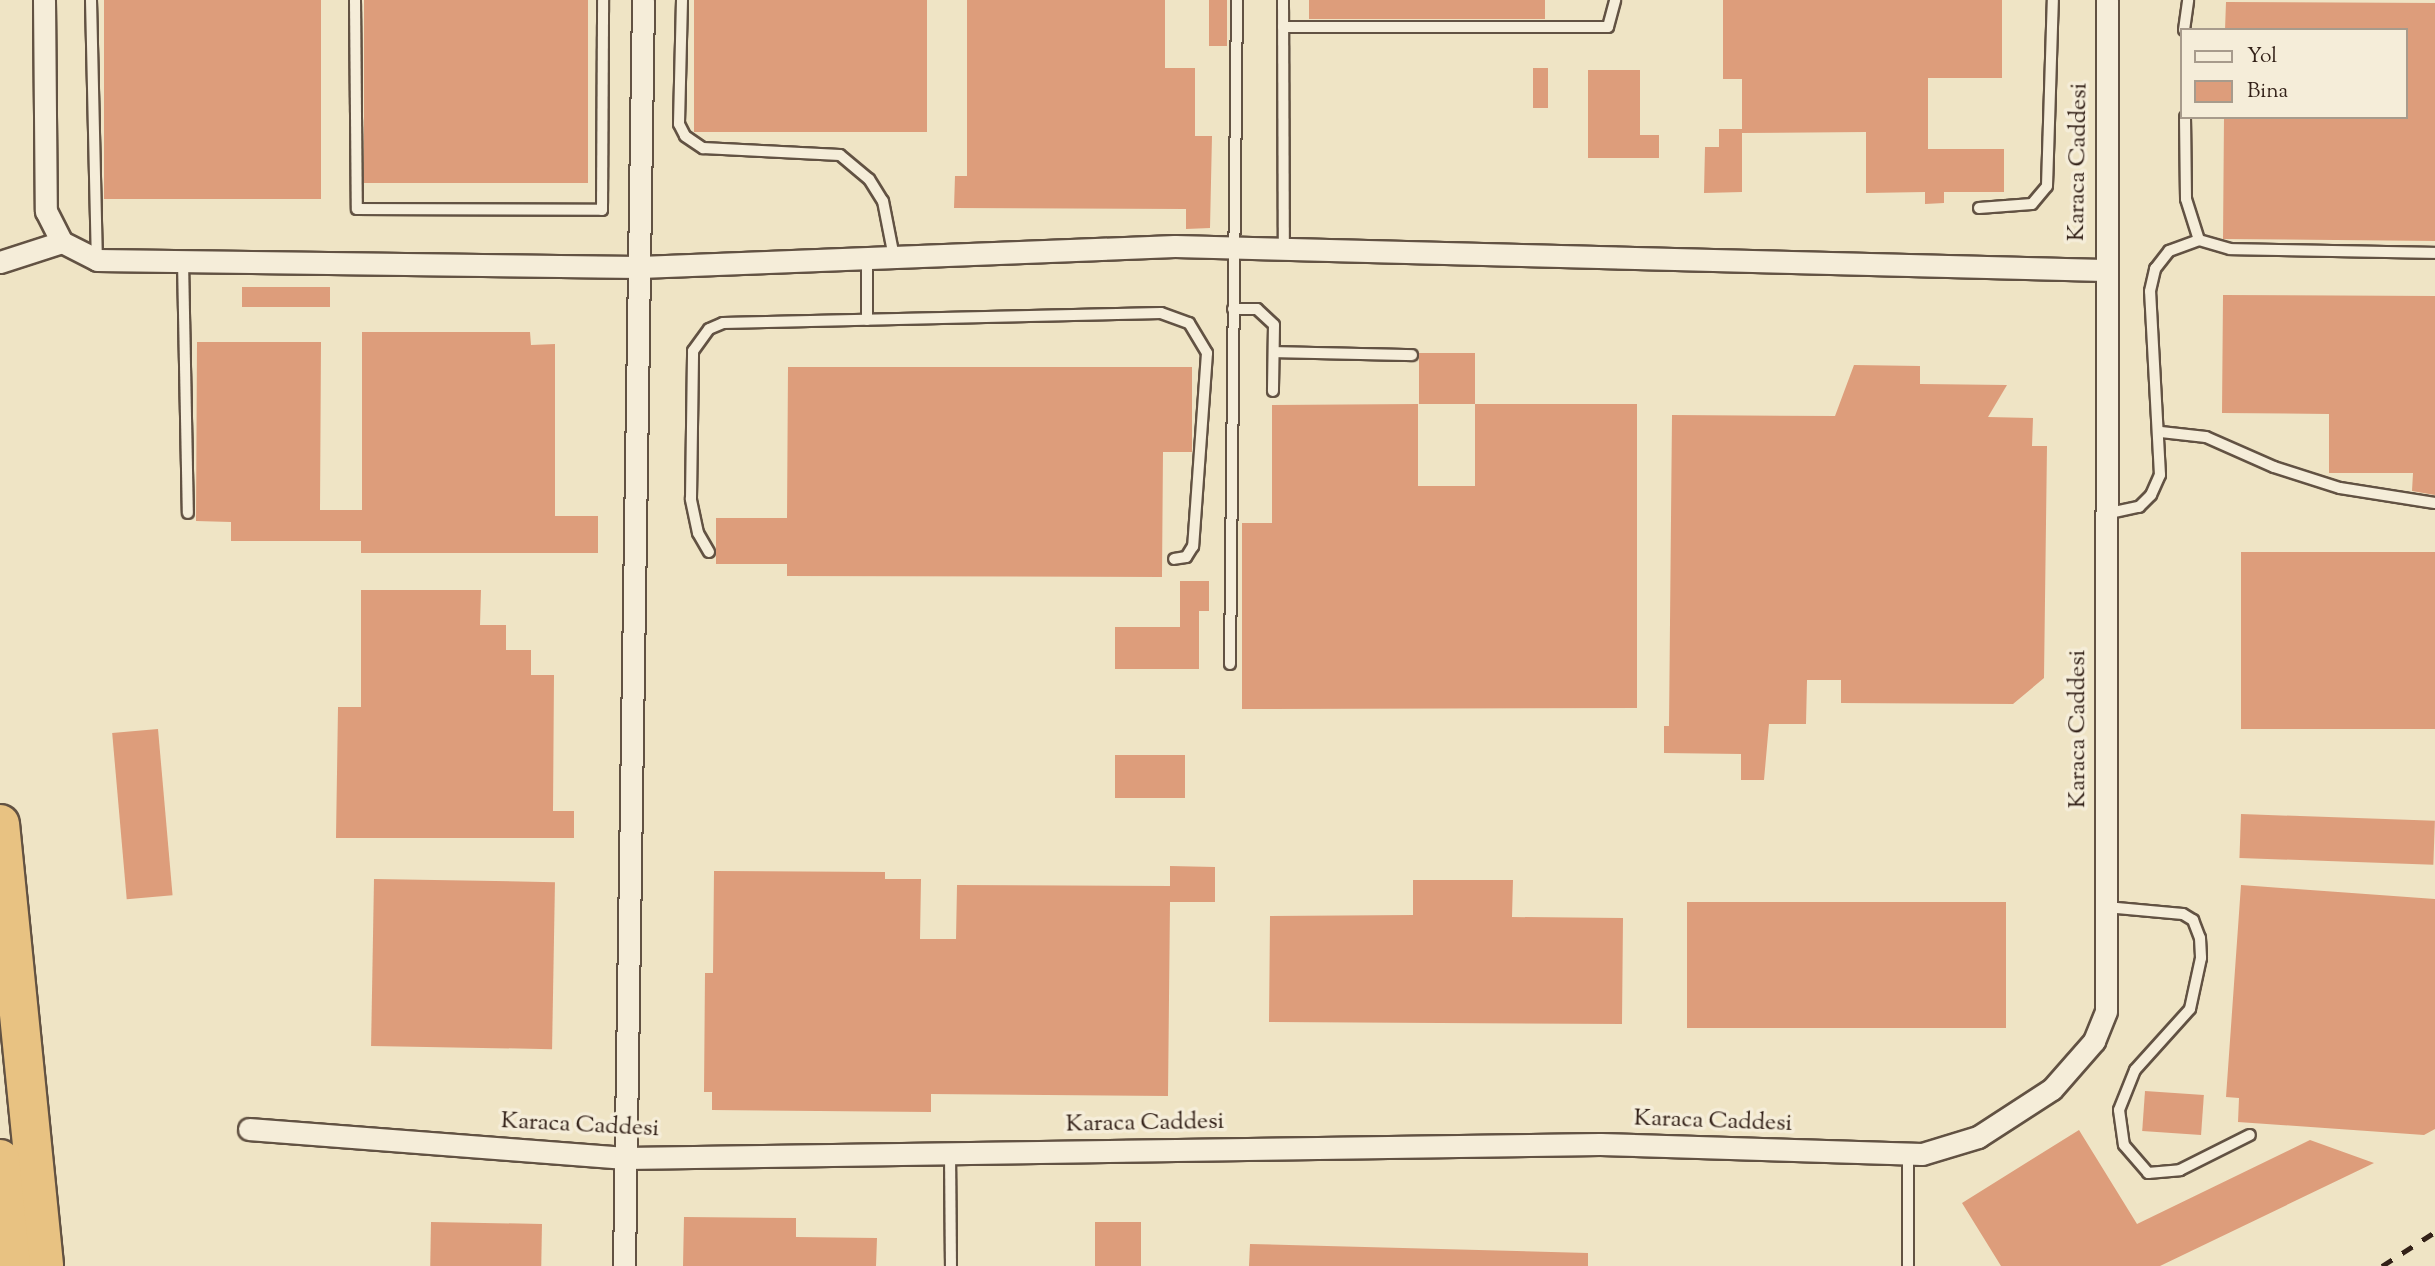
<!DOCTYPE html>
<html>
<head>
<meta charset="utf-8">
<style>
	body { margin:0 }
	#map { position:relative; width:2435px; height:1266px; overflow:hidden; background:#efe4c5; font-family:"Sorts Mill Goudy",serif }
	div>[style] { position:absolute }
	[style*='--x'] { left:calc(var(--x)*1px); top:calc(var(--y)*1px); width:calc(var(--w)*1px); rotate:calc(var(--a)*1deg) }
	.building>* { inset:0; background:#dd9d7b; transform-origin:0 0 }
	.roads { filter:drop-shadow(2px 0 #625243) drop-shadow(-2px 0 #625243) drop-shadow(0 2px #625243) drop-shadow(0 -2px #625243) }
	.lane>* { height:10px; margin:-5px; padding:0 5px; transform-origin:5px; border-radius:5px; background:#f5edd9 }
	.street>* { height:21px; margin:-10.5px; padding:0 10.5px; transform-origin:10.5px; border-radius:10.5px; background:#f5edd9 }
	.highway>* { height:38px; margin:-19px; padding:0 19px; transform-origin:19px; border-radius:19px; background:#e8c282 }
	.rail>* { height:5px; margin-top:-2.5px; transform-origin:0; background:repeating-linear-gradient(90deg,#332118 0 12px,transparent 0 24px) }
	span { translate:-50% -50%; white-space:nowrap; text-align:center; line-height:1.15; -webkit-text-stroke:7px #f5edd9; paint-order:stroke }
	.street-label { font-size:24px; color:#332118 }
	.legend { position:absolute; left:2180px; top:28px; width:228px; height:91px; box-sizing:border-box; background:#f5edd9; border:2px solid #a79b8c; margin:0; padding:9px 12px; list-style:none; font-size:21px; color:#332118 }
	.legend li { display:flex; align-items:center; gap:14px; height:35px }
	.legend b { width:35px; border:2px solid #a79b8c }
</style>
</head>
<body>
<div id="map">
	<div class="building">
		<i style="left:104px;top:0;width:217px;height:199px"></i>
		<i style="left:364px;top:0;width:224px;height:183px"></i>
		<i style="left:694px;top:0;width:233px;height:132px"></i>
		<i style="clip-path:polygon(967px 0,1165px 0,1165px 68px,1195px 68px,1195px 136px,1212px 136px,1210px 228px,1186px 229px,1186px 209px,954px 208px,955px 176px,967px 176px)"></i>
		<i style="left:1209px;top:0;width:18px;height:46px"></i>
		<i style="left:1309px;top:0;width:236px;height:19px"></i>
		<i style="clip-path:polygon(1723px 0,2002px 0,2002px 78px,1928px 78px,1928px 149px,2004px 149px,2004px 192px,1944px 192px,1944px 203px,1925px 204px,1925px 192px,1866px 193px,1866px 132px,1742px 133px,1742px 79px,1723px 79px)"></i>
		<i style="clip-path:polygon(2226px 2px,2435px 3px,2435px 241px,2223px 239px,2224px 117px,2405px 117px,2405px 30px,2225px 30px)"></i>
		<i style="left:1533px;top:68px;width:15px;height:40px"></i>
		<i style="clip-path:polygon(1588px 70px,1640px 70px,1640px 135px,1659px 135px,1659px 158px,1588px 158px)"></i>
		<i style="clip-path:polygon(1719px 129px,1742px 129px,1742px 192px,1704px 193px,1705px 147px,1719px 147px)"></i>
		<i style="left:242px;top:287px;width:88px;height:20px"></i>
		<i style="clip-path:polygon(2223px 295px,2435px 296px,2435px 495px,2412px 491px,2413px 473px,2329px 473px,2329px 414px,2222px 413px)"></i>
		<i style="clip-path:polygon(362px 332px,530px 332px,531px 345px,555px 344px,555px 516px,598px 516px,598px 553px,361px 553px,361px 541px,231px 541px,231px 522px,196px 521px,197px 342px,321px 342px,320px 510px,362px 510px)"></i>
		<i style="left:1419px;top:353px;width:56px;height:51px"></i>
		<i style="clip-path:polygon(1854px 365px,1920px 366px,1920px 384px,2007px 385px,1988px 417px,2033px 418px,2032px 446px,2047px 446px,2044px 678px,2013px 704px,1841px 703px,1841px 680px,1807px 680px,1806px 724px,1769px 724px,1764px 780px,1741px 780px,1741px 754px,1664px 753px,1664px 726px,1669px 726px,1672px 415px,1835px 416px)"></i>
		<i style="clip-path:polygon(788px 367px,1192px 367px,1192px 452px,1163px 452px,1162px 577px,787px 576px,787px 564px,716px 564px,716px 518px,787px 518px)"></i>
		<i style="clip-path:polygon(1418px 404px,1418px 486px,1475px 486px,1475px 404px,1637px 404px,1637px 708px,1242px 709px,1242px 523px,1272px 523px,1272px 405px)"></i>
		<i style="left:2435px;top:552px;width:177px;height:194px;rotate:90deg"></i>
		<i style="clip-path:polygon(1180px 581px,1209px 581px,1209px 611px,1199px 611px,1199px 669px,1115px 669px,1115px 627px,1180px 627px)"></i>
		<i style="clip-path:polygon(361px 590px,481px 590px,480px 625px,506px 625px,506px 650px,531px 650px,531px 675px,554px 675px,553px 811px,574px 811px,574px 838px,336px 838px,338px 707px,361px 707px)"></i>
		<i style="left:158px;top:729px;width:167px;height:46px;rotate:85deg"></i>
		<i style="left:1115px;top:755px;width:70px;height:43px"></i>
		<i style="left:2241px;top:814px;width:194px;height:44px;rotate:2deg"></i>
		<i style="clip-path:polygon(1170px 866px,1215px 867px,1215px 902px,1170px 902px,1168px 1096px,931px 1094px,931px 1112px,712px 1110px,712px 1092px,704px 1092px,705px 973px,713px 973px,714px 871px,885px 872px,885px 879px,921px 879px,920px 939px,956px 939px,957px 885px,1170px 886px)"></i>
		<i style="left:374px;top:879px;width:181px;height:167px;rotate:1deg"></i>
		<i style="clip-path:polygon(1413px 880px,1513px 880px,1512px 917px,1623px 918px,1622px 1024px,1269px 1022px,1270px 916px,1413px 915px)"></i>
		<i style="clip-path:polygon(2241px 885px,2435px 899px,2435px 1129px,2424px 1135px,2238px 1122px,2239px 1098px,2226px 1097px)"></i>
		<i style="left:1687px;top:902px;width:319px;height:126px"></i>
		<i style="left:2145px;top:1091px;width:59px;height:40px;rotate:4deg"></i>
		<i style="clip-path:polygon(2079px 1130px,2137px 1224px,2310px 1140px,2374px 1163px,2160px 1266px,2001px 1266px,1962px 1203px)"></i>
		<i style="clip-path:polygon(684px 1217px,796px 1218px,796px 1237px,877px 1238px,876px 1266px,683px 1266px)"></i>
		<i style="left:431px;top:1222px;width:111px;height:44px;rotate:1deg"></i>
		<i style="left:1095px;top:1222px;width:46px;height:44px"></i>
		<i style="clip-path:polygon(1250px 1244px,1588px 1253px,1588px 1266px,1249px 1266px)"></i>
	</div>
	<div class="roads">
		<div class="lane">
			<i style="--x:91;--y:0;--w:260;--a:88.7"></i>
			<i style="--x:355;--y:0;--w:209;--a:89.5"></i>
			<i style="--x:357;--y:209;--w:245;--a:0.2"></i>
			<i style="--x:602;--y:210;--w:210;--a:-89.7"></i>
			<i style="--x:682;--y:0;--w:124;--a:91.4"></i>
			<i style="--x:679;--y:124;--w:13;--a:63"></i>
			<i style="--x:685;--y:136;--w:22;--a:34"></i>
			<i style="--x:703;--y:148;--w:137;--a:2.9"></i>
			<i style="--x:840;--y:155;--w:38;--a:40"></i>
			<i style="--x:869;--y:179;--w:26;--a:58"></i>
			<i style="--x:883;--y:201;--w:57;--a:78.9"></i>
			<i style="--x:1283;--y:0;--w:247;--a:89.8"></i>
			<i style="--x:1283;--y:27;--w:325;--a:0"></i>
			<i style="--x:1608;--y:27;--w:28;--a:-75"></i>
			<i style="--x:2184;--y:30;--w:30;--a:-82"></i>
			<i style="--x:2185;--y:117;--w:82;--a:89.3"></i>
			<i style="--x:2186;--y:199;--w:43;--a:72.4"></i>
			<i style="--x:1979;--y:208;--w:53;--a:-4.3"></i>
			<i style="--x:2032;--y:204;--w:23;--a:-50"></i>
			<i style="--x:2047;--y:186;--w:186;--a:-88.2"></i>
			<i style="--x:867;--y:258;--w:62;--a:90"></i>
			<i style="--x:183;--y:261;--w:252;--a:88.9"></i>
			<i style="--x:1233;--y:309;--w:24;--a:0"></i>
			<i style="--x:1257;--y:309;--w:23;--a:43"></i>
			<i style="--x:1274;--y:325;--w:66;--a:90.9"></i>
			<i style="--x:1275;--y:352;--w:137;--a:1.3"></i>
			<i style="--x:2161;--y:432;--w:45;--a:6.3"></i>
			<i style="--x:2206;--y:437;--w:74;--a:23.8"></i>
			<i style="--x:2274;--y:467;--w:69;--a:17.7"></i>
			<i style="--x:2340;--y:488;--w:96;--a:9"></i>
			<i style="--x:2105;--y:514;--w:35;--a:-12"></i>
			<i style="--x:2139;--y:507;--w:17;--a:-45"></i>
			<i style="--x:2151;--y:495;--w:22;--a:-66"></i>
			<i style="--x:2160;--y:475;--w:184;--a:-93.1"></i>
			<i style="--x:2150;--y:291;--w:23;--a:-77"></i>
			<i style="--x:2155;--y:269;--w:23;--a:-52"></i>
			<i style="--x:2169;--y:251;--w:32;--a:-20"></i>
			<i style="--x:2199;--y:240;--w:32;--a:16"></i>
			<i style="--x:2230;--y:249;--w:205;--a:1.1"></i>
			<i style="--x:709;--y:552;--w:22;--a:-120"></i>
			<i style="--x:698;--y:533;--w:35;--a:-102"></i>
			<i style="--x:691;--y:499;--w:148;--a:-89.2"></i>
			<i style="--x:693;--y:351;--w:27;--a:-54"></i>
			<i style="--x:709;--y:329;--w:15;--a:-23"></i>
			<i style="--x:723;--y:323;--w:438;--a:-1.3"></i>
			<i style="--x:1161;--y:313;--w:30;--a:20"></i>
			<i style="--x:1189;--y:323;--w:35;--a:59"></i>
			<i style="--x:1207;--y:353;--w:194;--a:94.1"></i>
			<i style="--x:1193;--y:546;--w:13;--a:122"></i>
			<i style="--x:1186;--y:557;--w:12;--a:171"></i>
			<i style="--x:1230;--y:664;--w:664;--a:-89.4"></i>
			<i style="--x:2106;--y:907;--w:77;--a:5.2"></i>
			<i style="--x:2183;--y:914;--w:12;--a:31"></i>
			<i style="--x:2193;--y:920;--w:19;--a:69"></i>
			<i style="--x:2200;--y:938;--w:20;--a:87"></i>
			<i style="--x:2201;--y:958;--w:52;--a:102.2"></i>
			<i style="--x:2190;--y:1009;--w:82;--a:132"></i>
			<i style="--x:2135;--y:1070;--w:43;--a:111.8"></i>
			<i style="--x:2119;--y:1110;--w:35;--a:82"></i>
			<i style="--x:2124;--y:1145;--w:37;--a:49"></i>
			<i style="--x:2148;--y:1173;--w:32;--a:-5"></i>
			<i style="--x:2180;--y:1170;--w:78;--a:-26.6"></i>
			<i style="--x:950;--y:1153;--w:113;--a:89.5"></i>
			<i style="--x:1908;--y:1266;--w:112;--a:-90"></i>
		</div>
		<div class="street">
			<i style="--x:44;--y:0;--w:211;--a:89.5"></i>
			<i style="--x:46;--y:211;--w:35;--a:63"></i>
			<i style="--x:62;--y:242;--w:39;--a:27"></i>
			<i style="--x:97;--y:260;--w:543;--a:0.74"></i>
			<i style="--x:640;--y:267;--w:535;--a:-2.25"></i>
			<i style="--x:1175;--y:246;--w:929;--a:1.48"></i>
			<i style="--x:0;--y:262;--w:65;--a:-17.9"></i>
			<i style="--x:249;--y:1129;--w:377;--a:4.4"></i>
			<i style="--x:625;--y:1158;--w:975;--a:-0.82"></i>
			<i style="--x:1600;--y:1144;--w:322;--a:1.8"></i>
			<i style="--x:1922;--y:1154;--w:59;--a:-16.9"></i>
			<i style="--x:1978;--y:1137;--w:88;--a:-33"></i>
			<i style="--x:2052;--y:1089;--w:64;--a:-48.8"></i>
			<i style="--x:2094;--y:1041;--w:32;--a:-68"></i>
			<i style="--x:2106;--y:1011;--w:1011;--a:-89.94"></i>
			<i style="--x:624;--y:1266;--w:1266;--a:-89.14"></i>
		</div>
		<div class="highway">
			<i style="--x:0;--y:824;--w:444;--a:84.3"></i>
			<i style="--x:0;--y:1159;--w:108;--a:84.1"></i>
		</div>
	</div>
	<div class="rail">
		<i style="--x:2382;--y:1266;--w:63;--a:-32.7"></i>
	</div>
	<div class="street-label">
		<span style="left:2079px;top:162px;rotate:-89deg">Karaca Caddesi</span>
		<span style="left:2079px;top:729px;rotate:-90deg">Karaca Caddesi</span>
		<span style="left:1713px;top:1122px;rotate:2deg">Karaca Caddesi</span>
		<span style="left:1145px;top:1124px;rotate:-1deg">Karaca Caddesi</span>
		<span style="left:580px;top:1126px;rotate:3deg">Karaca Caddesi</span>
	</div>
	<ul class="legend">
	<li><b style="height:9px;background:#f5edd9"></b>Yol</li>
	<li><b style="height:19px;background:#dd9d7b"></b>Bina</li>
	</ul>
</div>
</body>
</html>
